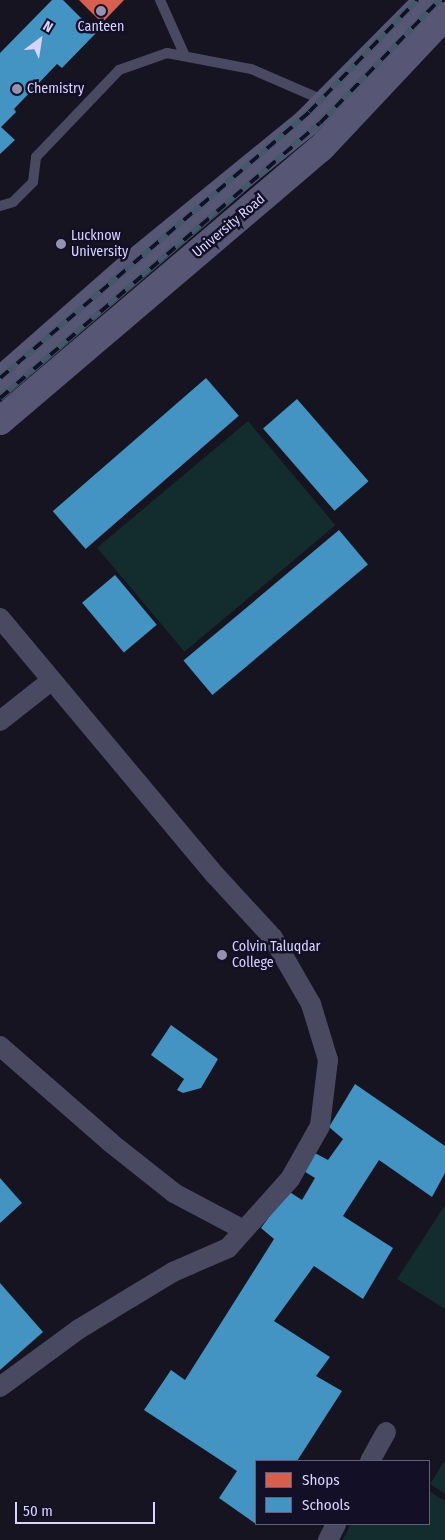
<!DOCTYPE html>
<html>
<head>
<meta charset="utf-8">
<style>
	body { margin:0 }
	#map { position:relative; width:445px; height:1540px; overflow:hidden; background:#161421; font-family:"Fira Sans Condensed",sans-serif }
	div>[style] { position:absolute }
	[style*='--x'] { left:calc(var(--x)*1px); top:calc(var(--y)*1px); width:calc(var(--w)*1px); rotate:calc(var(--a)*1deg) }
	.green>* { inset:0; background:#132c2d; transform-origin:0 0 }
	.shops>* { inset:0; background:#d6604d }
	.schools>* { inset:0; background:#4393c3; transform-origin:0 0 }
	.service>* { height:10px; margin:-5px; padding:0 5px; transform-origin:5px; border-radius:5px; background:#4a4962 }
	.minor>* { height:20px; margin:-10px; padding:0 10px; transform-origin:10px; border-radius:10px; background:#4a4962 }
	.secondary>* { height:28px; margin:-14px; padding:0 14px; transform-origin:14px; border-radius:14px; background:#575674 }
	.rail>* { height:5.5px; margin-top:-2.75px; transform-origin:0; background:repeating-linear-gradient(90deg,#130f26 0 11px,#43596b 0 22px); box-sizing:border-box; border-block:1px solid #43596b }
	.dots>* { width:14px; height:14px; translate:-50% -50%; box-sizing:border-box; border:2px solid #130f26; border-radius:50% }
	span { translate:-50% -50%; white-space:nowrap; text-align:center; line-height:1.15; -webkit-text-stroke:5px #130f26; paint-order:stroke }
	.poi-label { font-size:14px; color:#d9d4ff }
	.left { translate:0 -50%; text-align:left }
	.street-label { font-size:14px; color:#d9d4ff }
	.legend { position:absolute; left:255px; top:1460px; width:175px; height:65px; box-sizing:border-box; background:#130f26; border:1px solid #625e7d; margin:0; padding:6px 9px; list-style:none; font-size:15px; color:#d9d4ff }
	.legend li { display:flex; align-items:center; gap:10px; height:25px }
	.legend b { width:25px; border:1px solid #625e7d }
	.north { position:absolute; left:15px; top:15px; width:50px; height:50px; -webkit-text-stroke:4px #130f26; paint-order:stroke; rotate:31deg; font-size:14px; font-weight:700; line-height:20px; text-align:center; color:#d9d4ff }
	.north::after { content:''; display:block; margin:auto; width:18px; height:22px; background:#d9d4ff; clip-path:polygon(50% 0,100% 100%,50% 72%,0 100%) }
	.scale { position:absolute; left:15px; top:1502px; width:140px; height:22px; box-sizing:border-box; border:2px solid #d9d4ff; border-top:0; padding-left:6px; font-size:15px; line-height:18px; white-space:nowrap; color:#d9d4ff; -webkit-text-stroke:4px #130f26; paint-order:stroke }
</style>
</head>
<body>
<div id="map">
	<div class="green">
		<i style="left:248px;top:421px;width:136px;height:197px;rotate:50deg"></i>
		<i style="clip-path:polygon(445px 1205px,445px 1309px,397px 1279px)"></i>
		<i style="clip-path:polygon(445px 1460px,445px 1494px,430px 1484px)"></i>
		<i style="clip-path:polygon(429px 1491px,445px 1501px,445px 1540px,343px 1540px,351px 1524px,429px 1524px)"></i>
	</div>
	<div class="shops">
		<i style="clip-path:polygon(79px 0,124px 0,102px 23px)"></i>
	</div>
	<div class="schools">
		<i style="clip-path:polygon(52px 0,63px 0,96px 33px,62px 68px,57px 64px,14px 109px,16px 112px,1px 127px,15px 140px,0 154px,0 53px)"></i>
		<i style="left:206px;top:378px;width:50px;height:203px;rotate:49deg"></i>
		<i style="left:297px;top:399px;width:109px;height:45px;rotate:49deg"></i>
		<i style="left:339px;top:530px;width:45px;height:203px;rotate:50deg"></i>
		<i style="left:115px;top:575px;width:65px;height:43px;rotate:50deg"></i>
		<i style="clip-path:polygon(171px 1025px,218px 1059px,201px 1088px,183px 1093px,177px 1090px,184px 1079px,151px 1055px)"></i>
		<i style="clip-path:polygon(355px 1084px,445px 1146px,445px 1173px,432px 1197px,379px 1160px,343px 1216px,393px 1248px,363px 1299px,314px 1266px,274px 1321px,330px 1357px,316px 1376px,342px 1391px,297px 1461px,256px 1461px,256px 1524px,219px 1498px,237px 1471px,144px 1410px,171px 1370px,185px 1380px,274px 1239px,261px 1228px,288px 1191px,302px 1200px,315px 1178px,302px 1170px,313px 1152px,328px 1160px,343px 1139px,329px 1127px)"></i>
		<i style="clip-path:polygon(0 1178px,22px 1203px,0 1223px)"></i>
		<i style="clip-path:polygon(0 1283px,43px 1332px,0 1370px)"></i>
	</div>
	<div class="service">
		<i style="--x:160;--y:0;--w:61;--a:65.9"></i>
		<i style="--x:0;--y:206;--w:14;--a:-17"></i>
		<i style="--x:13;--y:202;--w:28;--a:-45"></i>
		<i style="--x:33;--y:182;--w:25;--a:-83"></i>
		<i style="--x:36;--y:157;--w:120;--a:-46.3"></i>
		<i style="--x:119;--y:70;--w:51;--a:-19.5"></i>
		<i style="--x:167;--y:53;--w:86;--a:10.8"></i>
		<i style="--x:251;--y:69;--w:81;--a:23.4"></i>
	</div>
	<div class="minor">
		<i style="--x:0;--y:618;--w:336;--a:50.1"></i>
		<i style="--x:216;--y:876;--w:84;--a:47.4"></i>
		<i style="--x:273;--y:938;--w:76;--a:60.1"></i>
		<i style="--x:311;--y:1004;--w:59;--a:73.1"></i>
		<i style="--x:328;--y:1060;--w:66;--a:96.9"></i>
		<i style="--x:320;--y:1126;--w:61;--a:119.5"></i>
		<i style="--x:290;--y:1179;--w:93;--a:131.9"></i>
		<i style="--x:228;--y:1248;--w:60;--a:156.4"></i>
		<i style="--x:173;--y:1272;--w:50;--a:148.8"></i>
		<i style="--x:130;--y:1298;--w:60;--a:148.7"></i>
		<i style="--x:79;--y:1329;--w:98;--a:143.7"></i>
		<i style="--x:0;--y:721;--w:66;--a:-38.3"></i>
		<i style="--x:0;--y:1046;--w:147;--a:41.1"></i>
		<i style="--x:111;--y:1143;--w:80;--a:38.4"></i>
		<i style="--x:174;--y:1193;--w:79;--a:27.9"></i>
		<i style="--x:370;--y:1461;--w:33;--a:-61"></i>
		<i style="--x:328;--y:1540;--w:18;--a:-63"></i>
	</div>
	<div class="secondary">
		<i style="--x:0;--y:381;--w:176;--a:-41.3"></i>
		<i style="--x:132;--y:265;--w:225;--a:-39.2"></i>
		<i style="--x:306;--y:123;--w:173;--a:-45.2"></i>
		<i style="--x:0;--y:421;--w:421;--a:-40.4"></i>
		<i style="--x:321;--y:148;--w:181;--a:-46.8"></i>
	</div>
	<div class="rail">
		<i style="--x:0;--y:378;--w:408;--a:-40.7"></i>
		<i style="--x:309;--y:112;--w:156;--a:-46"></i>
		<i style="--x:0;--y:398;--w:422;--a:-40.7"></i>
		<i style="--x:320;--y:123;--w:171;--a:-45.9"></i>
	</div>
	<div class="dots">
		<i style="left:101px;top:11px;background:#9591b1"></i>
		<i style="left:17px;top:89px;background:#9591b1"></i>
		<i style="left:61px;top:244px;background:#9591b1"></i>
		<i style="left:222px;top:955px;background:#9591b1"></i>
	</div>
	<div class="poi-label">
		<span style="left:101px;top:27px">Canteen</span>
		<span class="left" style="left:27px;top:89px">Chemistry</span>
		<span class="left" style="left:71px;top:244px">Lucknow<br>University</span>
		<span class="left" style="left:232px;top:955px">Colvin Taluqdar<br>College</span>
	</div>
	<div class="street-label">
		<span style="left:229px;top:226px;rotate:-40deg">University Road</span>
	</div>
	<ul class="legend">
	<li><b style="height:14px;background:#d6604d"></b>Shops</li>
	<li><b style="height:14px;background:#4393c3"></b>Schools</li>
	</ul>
	<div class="north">N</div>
	<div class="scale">50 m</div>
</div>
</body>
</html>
